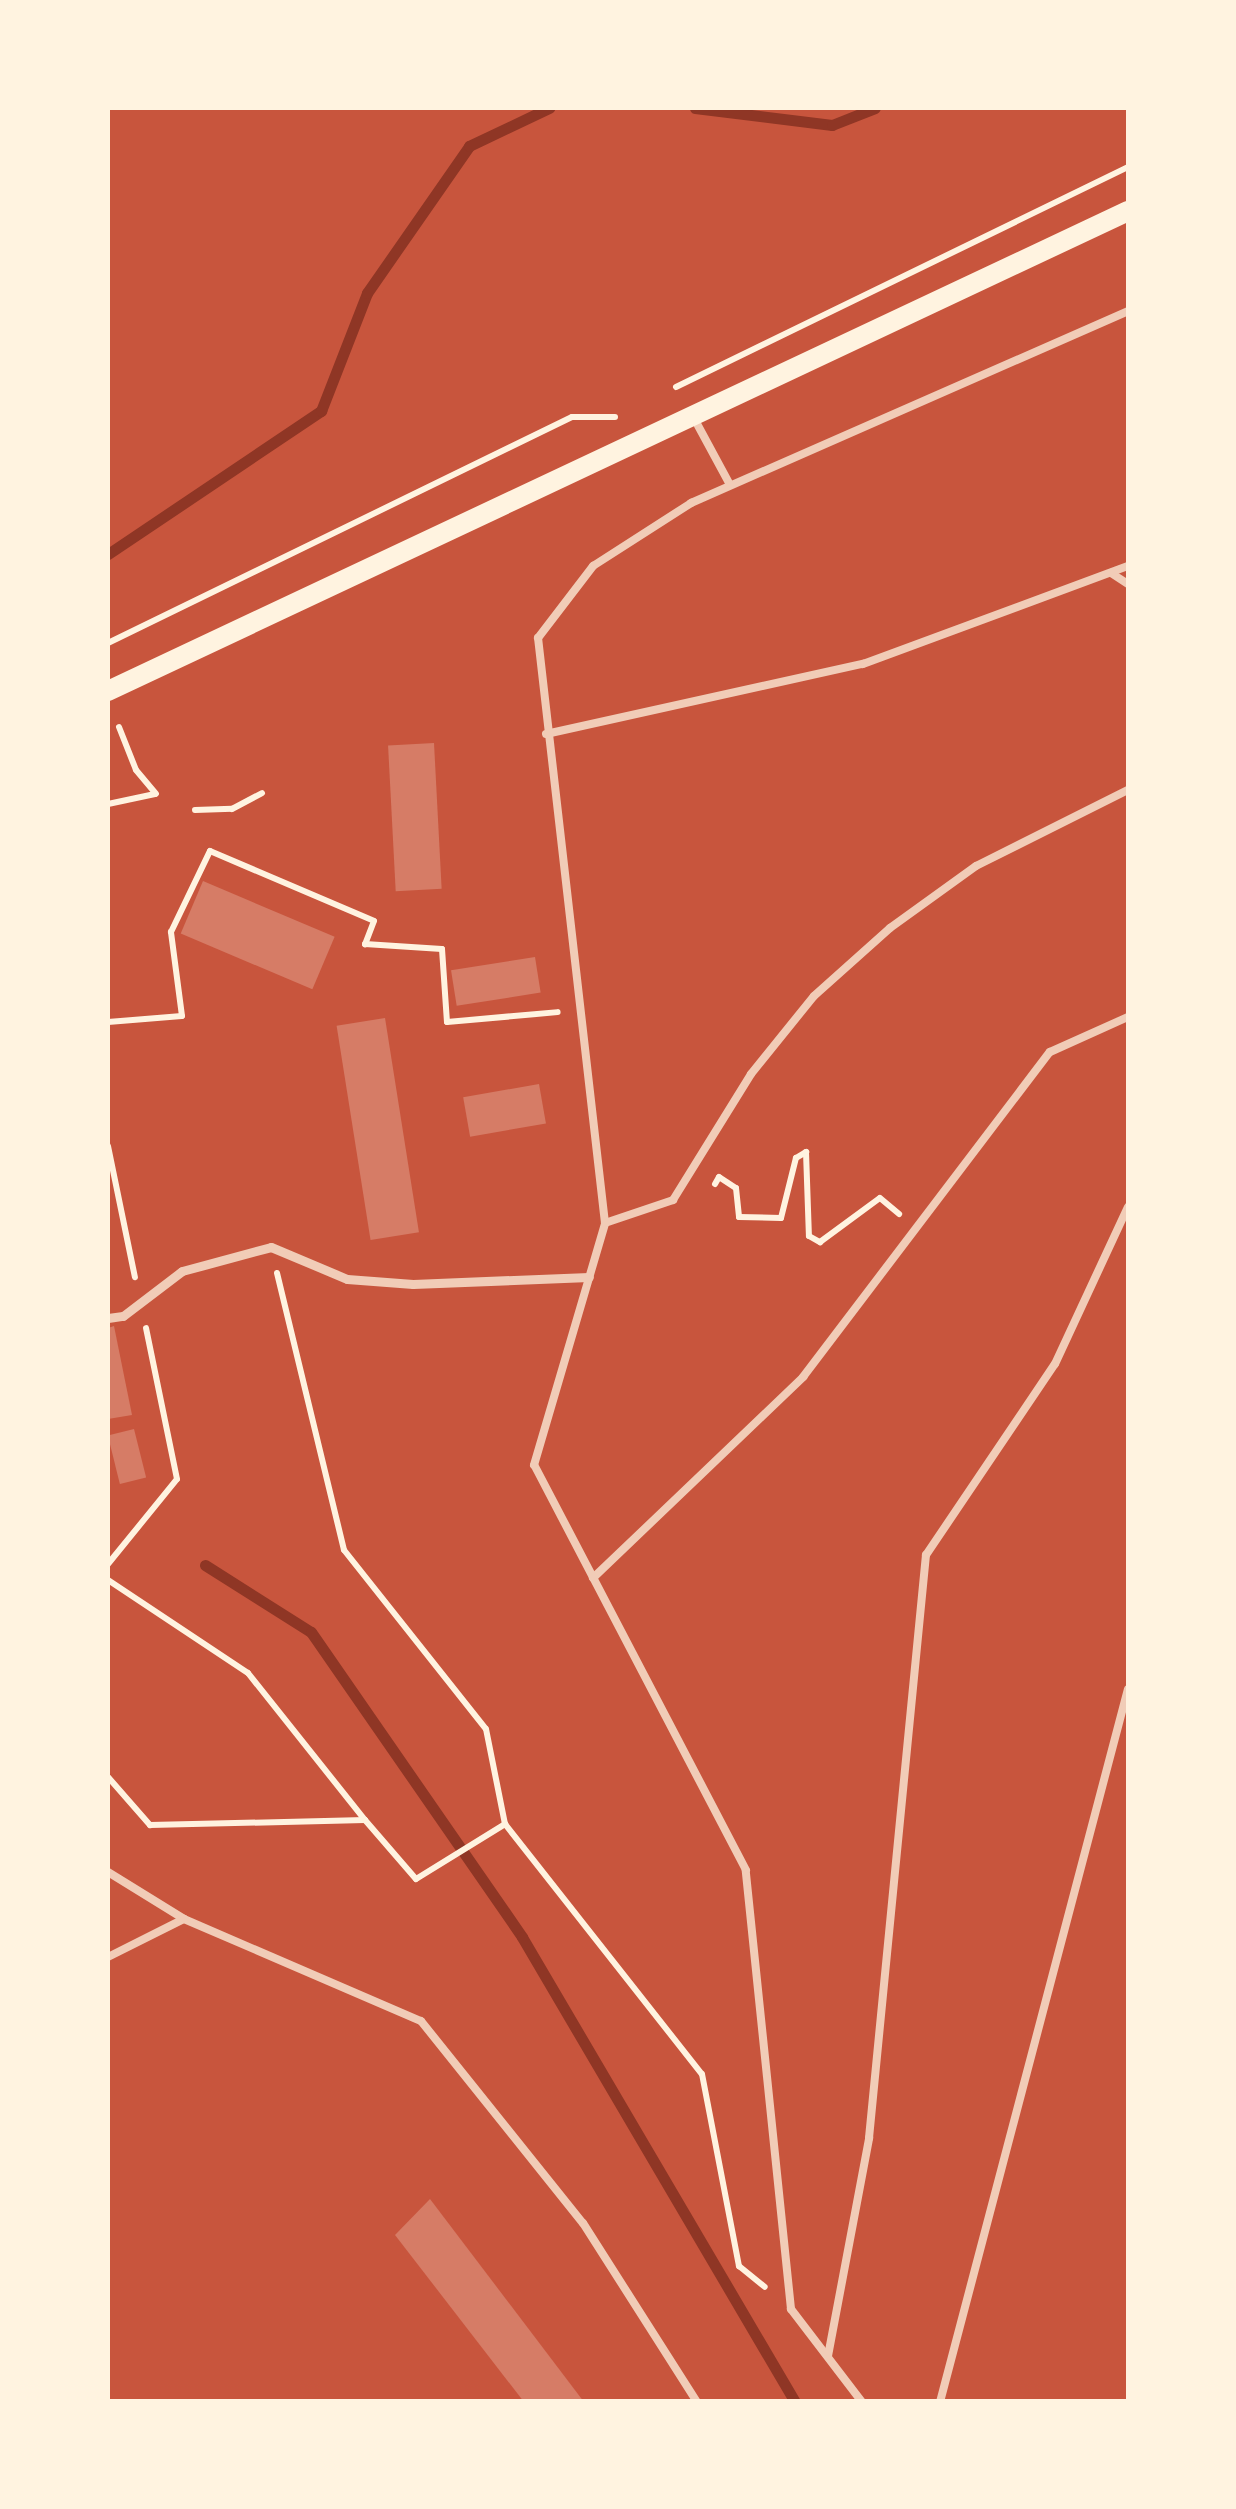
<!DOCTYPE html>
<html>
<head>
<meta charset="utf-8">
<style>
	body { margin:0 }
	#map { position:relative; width:1236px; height:2509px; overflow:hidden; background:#c8553d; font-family:"Public Sans",sans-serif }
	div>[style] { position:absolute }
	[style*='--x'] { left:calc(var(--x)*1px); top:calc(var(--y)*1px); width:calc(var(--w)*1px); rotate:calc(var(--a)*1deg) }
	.stream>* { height:11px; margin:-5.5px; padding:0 5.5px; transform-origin:5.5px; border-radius:5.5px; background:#8f3625 }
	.building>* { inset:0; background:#d67c66; transform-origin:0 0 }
	.path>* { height:6px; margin:-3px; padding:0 3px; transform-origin:3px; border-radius:3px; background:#fff3e0 }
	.service>* { height:8px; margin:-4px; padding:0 4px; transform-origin:4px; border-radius:4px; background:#f1ccb7 }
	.pedestrian>* { height:9px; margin:-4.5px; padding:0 4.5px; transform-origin:4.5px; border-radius:4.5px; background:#f1ccb7 }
	.secondary>* { height:20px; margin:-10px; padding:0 10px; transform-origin:10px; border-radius:10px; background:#fff3e0 }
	span { translate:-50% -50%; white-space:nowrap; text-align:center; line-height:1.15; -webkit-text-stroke:8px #fff3e0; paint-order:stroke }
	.frame { position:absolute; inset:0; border:110px solid #fff3e0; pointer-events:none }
</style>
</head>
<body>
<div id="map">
	<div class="stream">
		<i style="--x:695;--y:108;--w:138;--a:7.1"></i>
		<i style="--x:832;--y:125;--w:46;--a:-21.6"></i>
		<i style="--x:108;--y:554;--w:257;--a:-33.9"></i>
		<i style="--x:321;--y:411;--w:127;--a:-68.7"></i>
		<i style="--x:367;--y:293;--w:179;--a:-55.2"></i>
		<i style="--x:469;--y:146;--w:89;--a:-25.4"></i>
		<i style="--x:205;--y:1565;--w:125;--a:32.3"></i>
		<i style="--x:311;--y:1632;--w:371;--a:55.3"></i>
		<i style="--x:522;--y:1937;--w:539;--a:59.58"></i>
	</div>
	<div class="building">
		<i style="left:434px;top:743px;width:146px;height:46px;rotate:87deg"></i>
		<i style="left:203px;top:881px;width:143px;height:57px;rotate:23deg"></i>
		<i style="left:535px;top:957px;width:36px;height:85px;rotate:81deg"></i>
		<i style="left:385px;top:1018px;width:217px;height:49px;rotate:81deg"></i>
		<i style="left:539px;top:1084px;width:40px;height:77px;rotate:80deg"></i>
		<i style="clip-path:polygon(114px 1326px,132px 1415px,108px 1419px,108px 1328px)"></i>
		<i style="left:134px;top:1429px;width:50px;height:27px;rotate:76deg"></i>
		<i style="clip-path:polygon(430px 2199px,584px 2402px,524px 2402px,395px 2235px)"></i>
	</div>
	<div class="path">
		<i style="--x:676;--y:387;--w:503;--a:-25.95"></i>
		<i style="--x:108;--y:643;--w:516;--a:-25.97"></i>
		<i style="--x:572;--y:417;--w:43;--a:0"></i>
		<i style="--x:119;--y:727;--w:46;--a:68.4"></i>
		<i style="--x:136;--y:770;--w:31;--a:50"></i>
		<i style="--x:108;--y:804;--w:48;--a:-12"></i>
		<i style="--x:195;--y:810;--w:37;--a:-2"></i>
		<i style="--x:232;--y:809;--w:34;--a:-28"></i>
		<i style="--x:108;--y:1022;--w:74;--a:-4.6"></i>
		<i style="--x:182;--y:1016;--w:85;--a:-97.5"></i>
		<i style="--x:171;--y:932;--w:90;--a:-64.3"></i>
		<i style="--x:210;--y:851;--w:178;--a:23.1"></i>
		<i style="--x:374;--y:921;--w:25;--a:111"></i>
		<i style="--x:365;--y:944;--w:77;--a:3.7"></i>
		<i style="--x:442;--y:949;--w:73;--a:86.1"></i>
		<i style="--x:447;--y:1022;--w:111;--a:-5.1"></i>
		<i style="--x:108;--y:1146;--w:134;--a:78.4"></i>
		<i style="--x:715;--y:1184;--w:8;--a:-60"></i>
		<i style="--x:719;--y:1177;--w:20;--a:33"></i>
		<i style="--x:736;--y:1188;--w:29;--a:84"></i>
		<i style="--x:739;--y:1217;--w:42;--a:1.4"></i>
		<i style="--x:781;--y:1218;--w:62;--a:-76"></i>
		<i style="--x:796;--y:1158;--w:12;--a:-31"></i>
		<i style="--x:806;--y:1152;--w:84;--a:88"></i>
		<i style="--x:809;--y:1236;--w:13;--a:29"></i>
		<i style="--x:820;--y:1242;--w:74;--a:-36.3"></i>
		<i style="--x:880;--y:1198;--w:25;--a:40"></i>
		<i style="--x:277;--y:1273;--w:285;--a:76.4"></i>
		<i style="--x:344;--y:1550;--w:228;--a:51.6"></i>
		<i style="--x:486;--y:1729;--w:97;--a:78.7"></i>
		<i style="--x:505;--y:1824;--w:318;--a:51.8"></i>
		<i style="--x:702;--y:2074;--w:196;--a:79.1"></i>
		<i style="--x:739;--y:2266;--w:33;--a:39"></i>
		<i style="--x:108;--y:1564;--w:109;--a:-50.9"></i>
		<i style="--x:177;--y:1479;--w:154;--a:-101.6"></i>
		<i style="--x:108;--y:1580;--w:168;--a:33.6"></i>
		<i style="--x:248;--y:1673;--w:188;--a:51.5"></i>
		<i style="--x:108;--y:1777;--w:64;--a:48.8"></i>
		<i style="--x:150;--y:1825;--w:215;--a:-1.3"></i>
		<i style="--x:365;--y:1820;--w:78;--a:49.2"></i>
		<i style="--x:416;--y:1879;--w:105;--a:-31.7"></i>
	</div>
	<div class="service">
		<i style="--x:695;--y:420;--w:72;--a:61.6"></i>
		<i style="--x:1111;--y:573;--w:20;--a:33"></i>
		<i style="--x:546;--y:734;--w:325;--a:-12.5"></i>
		<i style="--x:863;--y:664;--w:283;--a:-20.3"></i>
		<i style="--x:605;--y:1223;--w:72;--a:-18.7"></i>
		<i style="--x:673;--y:1200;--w:148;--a:-58.2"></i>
		<i style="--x:751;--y:1074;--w:100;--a:-51.1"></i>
		<i style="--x:814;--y:996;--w:102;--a:-41.8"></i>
		<i style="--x:890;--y:928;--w:106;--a:-35.8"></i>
		<i style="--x:976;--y:866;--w:170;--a:-26.6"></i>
		<i style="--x:593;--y:1578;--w:291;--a:-43.7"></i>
		<i style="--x:803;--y:1377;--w:408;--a:-52.8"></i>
		<i style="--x:1050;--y:1052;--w:85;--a:-24.2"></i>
		<i style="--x:108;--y:1872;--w:89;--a:31.7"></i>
		<i style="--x:184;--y:1919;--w:258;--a:23.3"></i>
		<i style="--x:421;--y:2021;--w:259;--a:51.3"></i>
		<i style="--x:583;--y:2223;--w:212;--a:57.5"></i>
		<i style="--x:108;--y:1957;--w:85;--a:-26.6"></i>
		<i style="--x:828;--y:2356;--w:222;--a:-79.3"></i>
		<i style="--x:869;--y:2138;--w:586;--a:-84.42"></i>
		<i style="--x:926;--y:1555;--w:230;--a:-56"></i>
		<i style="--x:1055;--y:1364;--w:173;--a:-65.1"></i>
		<i style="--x:862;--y:2402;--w:117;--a:-127.4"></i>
		<i style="--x:791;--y:2309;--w:441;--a:-95.9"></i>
		<i style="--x:746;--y:1870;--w:457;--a:-117.6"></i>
		<i style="--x:534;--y:1465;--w:252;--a:-73.6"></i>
		<i style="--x:605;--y:1223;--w:589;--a:-96.53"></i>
		<i style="--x:538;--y:638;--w:91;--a:-52.6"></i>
		<i style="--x:593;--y:566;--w:117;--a:-32.7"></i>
		<i style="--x:691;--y:503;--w:477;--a:-23.7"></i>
		<i style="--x:940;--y:2402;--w:737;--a:-75.23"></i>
	</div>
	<div class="pedestrian">
		<i style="--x:108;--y:1318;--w:15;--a:-8"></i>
		<i style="--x:123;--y:1316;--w:74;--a:-37.3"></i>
		<i style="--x:182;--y:1271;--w:92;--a:-15.1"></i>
		<i style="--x:271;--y:1247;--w:82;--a:22.8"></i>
		<i style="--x:347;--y:1279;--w:66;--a:4.3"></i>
		<i style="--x:413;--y:1284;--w:176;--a:-2.3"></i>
	</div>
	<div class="secondary">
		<i style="--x:108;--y:691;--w:1127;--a:-25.2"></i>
	</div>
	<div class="frame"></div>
</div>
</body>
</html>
